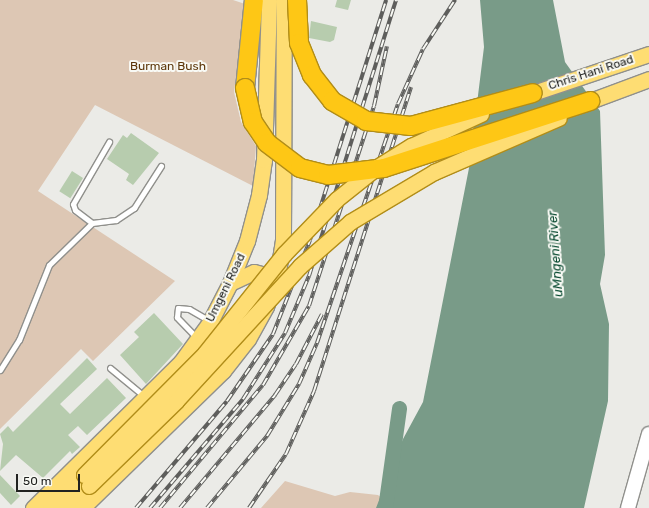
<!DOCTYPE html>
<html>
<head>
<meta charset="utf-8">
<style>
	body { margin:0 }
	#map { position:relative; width:649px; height:508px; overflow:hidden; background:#ebebe7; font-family:Rubik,sans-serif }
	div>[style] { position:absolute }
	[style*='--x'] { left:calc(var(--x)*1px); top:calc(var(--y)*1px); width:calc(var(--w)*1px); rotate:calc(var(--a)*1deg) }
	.green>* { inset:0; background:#ddc7b4 }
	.water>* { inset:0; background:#799b88 }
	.river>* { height:15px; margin:-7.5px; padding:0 7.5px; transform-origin:7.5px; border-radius:7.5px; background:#799b88 }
	.building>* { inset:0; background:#b7ccae; transform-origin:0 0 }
	.roads { filter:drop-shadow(1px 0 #90908c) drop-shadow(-1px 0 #90908c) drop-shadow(0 1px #90908c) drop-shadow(0 -1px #90908c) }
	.lane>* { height:5px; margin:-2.5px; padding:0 2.5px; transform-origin:2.5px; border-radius:2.5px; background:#fff }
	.secondary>* { height:14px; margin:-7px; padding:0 7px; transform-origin:7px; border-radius:7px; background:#fff }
	.primary>* { height:15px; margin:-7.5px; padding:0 7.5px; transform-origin:7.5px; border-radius:7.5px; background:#fedd73 }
	.highway>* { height:18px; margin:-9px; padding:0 9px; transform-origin:9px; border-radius:9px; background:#fec715 }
	.rail>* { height:4px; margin-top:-2px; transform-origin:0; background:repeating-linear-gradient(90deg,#f8f9f4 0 8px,#5e5e5c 0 16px); box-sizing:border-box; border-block:1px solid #5e5e5c }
	.bridges { filter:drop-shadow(1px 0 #b18d19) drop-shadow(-1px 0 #b18d19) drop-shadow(0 1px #b18d19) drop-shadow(0 -1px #b18d19) }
	.primary-bridge>* { height:15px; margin:-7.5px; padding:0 7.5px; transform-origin:7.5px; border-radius:7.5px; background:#fedd73 }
	.highway-bridge>* { height:18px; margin:-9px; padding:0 9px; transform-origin:9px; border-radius:9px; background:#fec715 }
	span { translate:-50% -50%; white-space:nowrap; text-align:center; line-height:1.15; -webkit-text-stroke:4px #f8f9f4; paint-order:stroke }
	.park-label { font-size:12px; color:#5d370b }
	.street-label { font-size:12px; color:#212220 }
	.water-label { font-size:13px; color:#04472d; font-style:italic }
	.scale { position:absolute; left:16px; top:474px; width:64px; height:18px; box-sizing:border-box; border:2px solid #212220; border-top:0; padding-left:5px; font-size:12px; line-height:14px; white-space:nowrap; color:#212220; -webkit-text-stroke:3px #f8f9f4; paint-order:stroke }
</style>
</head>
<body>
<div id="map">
	<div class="green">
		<i style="clip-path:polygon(0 0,233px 0,245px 4px,234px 92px,241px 122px,256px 146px,253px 186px,95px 105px,38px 191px,175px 281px,93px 361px,81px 349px,0 429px)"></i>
		<i style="clip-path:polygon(285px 481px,335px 496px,350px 492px,378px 495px,383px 499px,381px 508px,261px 508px)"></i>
	</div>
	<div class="water">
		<i style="clip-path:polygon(480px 0,553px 0,565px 62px,600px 111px,605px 255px,600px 284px,609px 324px,608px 401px,584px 508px,376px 508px,403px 439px,423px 402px,469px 168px,484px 47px)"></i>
	</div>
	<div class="river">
		<i style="--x:385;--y:508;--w:101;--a:-82"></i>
	</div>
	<div class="building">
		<i style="clip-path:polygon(337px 0,351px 0,348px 10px,335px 7px)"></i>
		<i style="clip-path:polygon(311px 21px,337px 27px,334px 40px,330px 42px,309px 38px)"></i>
		<i style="clip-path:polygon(131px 133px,159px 153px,133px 185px,126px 180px,129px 174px,107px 159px,123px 135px,127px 138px)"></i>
		<i style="left:72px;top:171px;width:13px;height:24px;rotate:32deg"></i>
		<i style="clip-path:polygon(154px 313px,183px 344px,146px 384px,120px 355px,139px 337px,134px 332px)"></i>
		<i style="clip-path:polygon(87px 358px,97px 369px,60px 404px,70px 414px,107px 378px,126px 398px,87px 435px,78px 426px,68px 435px,80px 447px,72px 454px,70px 451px,43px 478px,16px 455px,0 471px,3px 444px,0 434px,8px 426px,13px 432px)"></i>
		<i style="clip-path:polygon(0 475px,20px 496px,11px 505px,0 493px)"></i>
	</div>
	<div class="roads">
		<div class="lane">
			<i style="--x:92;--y:223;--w:21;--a:-143"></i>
			<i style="--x:75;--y:210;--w:6;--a:-108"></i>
			<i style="--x:73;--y:204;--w:72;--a:-59.9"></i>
			<i style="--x:197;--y:338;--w:29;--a:-134"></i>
			<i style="--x:177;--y:317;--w:9;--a:-84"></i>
			<i style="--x:178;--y:308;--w:11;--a:5"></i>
			<i style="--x:189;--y:309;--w:22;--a:30"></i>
			<i style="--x:110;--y:368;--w:45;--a:39.6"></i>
			<i style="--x:0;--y:370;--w:36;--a:-58"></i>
			<i style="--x:19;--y:340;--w:81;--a:-68.2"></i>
			<i style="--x:49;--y:265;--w:60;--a:-44.3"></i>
			<i style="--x:92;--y:223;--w:24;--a:-7"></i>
			<i style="--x:116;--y:220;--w:22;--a:-34"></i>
			<i style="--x:134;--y:208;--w:50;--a:-57.3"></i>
		</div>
		<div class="secondary">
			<i style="--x:628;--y:508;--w:77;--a:-74.2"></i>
		</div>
		<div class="primary">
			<i style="--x:533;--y:93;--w:122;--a:-18.6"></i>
			<i style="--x:590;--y:101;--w:63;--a:-20.4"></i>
			<i style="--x:230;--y:283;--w:26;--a:-25"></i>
			<i style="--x:254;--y:272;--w:24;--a:15"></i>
			<i style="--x:33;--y:508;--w:208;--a:-44.6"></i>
			<i style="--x:181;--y:362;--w:49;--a:-54.1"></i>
			<i style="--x:210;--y:322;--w:44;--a:-62.9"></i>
			<i style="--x:230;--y:283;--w:45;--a:-68"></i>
			<i style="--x:247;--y:241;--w:48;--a:-75.4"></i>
			<i style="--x:259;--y:195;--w:35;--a:-82"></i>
			<i style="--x:264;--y:160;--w:160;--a:-88.2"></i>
			<i style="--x:50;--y:508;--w:47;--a:-44.1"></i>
			<i style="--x:66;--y:508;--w:32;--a:-44"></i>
			<i style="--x:82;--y:508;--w:197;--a:-44.2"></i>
			<i style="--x:223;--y:371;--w:41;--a:-52"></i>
			<i style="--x:248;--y:339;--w:38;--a:-61"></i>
			<i style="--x:266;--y:306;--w:30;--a:-69"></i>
			<i style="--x:277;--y:278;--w:39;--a:-81"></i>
			<i style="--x:283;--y:239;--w:239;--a:-89.8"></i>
		</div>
		<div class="highway">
			<i style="--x:245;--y:88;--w:88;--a:-84.2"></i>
		</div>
	</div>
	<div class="rail">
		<i style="--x:136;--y:508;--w:140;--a:-49.6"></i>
		<i style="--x:227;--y:401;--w:81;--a:-55.5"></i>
		<i style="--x:273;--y:334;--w:101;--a:-68.5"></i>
		<i style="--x:310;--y:240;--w:252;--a:-72.4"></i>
		<i style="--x:150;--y:508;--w:143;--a:-49.5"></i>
		<i style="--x:243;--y:399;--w:78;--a:-57.5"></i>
		<i style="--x:285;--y:333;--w:62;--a:-67.2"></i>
		<i style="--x:309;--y:276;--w:289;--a:-72.5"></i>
		<i style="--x:160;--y:508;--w:160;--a:-50.1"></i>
		<i style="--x:263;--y:385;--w:91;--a:-59.8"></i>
		<i style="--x:309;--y:306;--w:210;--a:-72"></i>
		<i style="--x:374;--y:106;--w:61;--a:-77.8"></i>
		<i style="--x:180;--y:508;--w:148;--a:-49.9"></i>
		<i style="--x:275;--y:395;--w:37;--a:-56"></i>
		<i style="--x:296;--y:364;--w:56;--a:-62.5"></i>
		<i style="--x:207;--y:508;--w:94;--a:-50.2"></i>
		<i style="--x:267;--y:436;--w:61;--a:-58.4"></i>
		<i style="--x:299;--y:384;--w:45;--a:-66.3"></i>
		<i style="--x:317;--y:343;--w:252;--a:-71.3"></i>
		<i style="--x:398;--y:104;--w:60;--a:-65.6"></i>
		<i style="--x:423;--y:49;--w:59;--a:-56.9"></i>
		<i style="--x:249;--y:508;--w:65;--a:-55.6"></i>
		<i style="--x:286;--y:454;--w:69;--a:-66"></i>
		<i style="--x:314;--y:391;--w:319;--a:-72.3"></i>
	</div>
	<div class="bridges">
		<div class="primary-bridge">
			<i style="--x:84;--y:475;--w:172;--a:-45.2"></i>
			<i style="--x:205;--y:353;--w:127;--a:-51.4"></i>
			<i style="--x:284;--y:254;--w:76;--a:-46.1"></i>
			<i style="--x:337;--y:199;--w:51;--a:-38.7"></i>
			<i style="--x:377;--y:167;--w:40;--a:-32"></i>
			<i style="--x:411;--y:146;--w:77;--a:-24.6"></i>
			<i style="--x:89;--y:486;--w:122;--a:-44.3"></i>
			<i style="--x:176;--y:401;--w:183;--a:-47.4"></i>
			<i style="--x:300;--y:266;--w:67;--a:-41.3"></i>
			<i style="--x:350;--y:222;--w:98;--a:-30.8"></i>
			<i style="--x:434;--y:172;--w:136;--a:-23.4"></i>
		</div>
		<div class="highway-bridge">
			<i style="--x:297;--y:0;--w:43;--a:87.3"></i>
			<i style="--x:299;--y:43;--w:35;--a:68"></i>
			<i style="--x:312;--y:75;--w:33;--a:52"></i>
			<i style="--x:332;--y:101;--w:39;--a:30"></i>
			<i style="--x:366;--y:121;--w:45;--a:6.3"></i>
			<i style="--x:411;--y:126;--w:126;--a:-15.1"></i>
			<i style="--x:245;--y:88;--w:35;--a:77"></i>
			<i style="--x:253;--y:122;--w:25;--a:56"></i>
			<i style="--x:267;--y:143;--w:41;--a:37.1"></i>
			<i style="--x:300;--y:168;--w:29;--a:14"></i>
			<i style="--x:328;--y:175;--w:56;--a:-7.1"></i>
			<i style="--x:384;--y:168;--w:217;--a:-18"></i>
		</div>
	</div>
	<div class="park-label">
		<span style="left:168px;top:67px">Burman Bush</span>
	</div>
	<div class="street-label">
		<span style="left:591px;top:73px;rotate:-18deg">Chris Hani Road</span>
		<span style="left:226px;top:288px;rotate:-64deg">Umgeni Road</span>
	</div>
	<div class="water-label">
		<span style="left:556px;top:254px;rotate:-94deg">uMngeni River</span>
	</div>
	<div class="scale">50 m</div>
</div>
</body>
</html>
